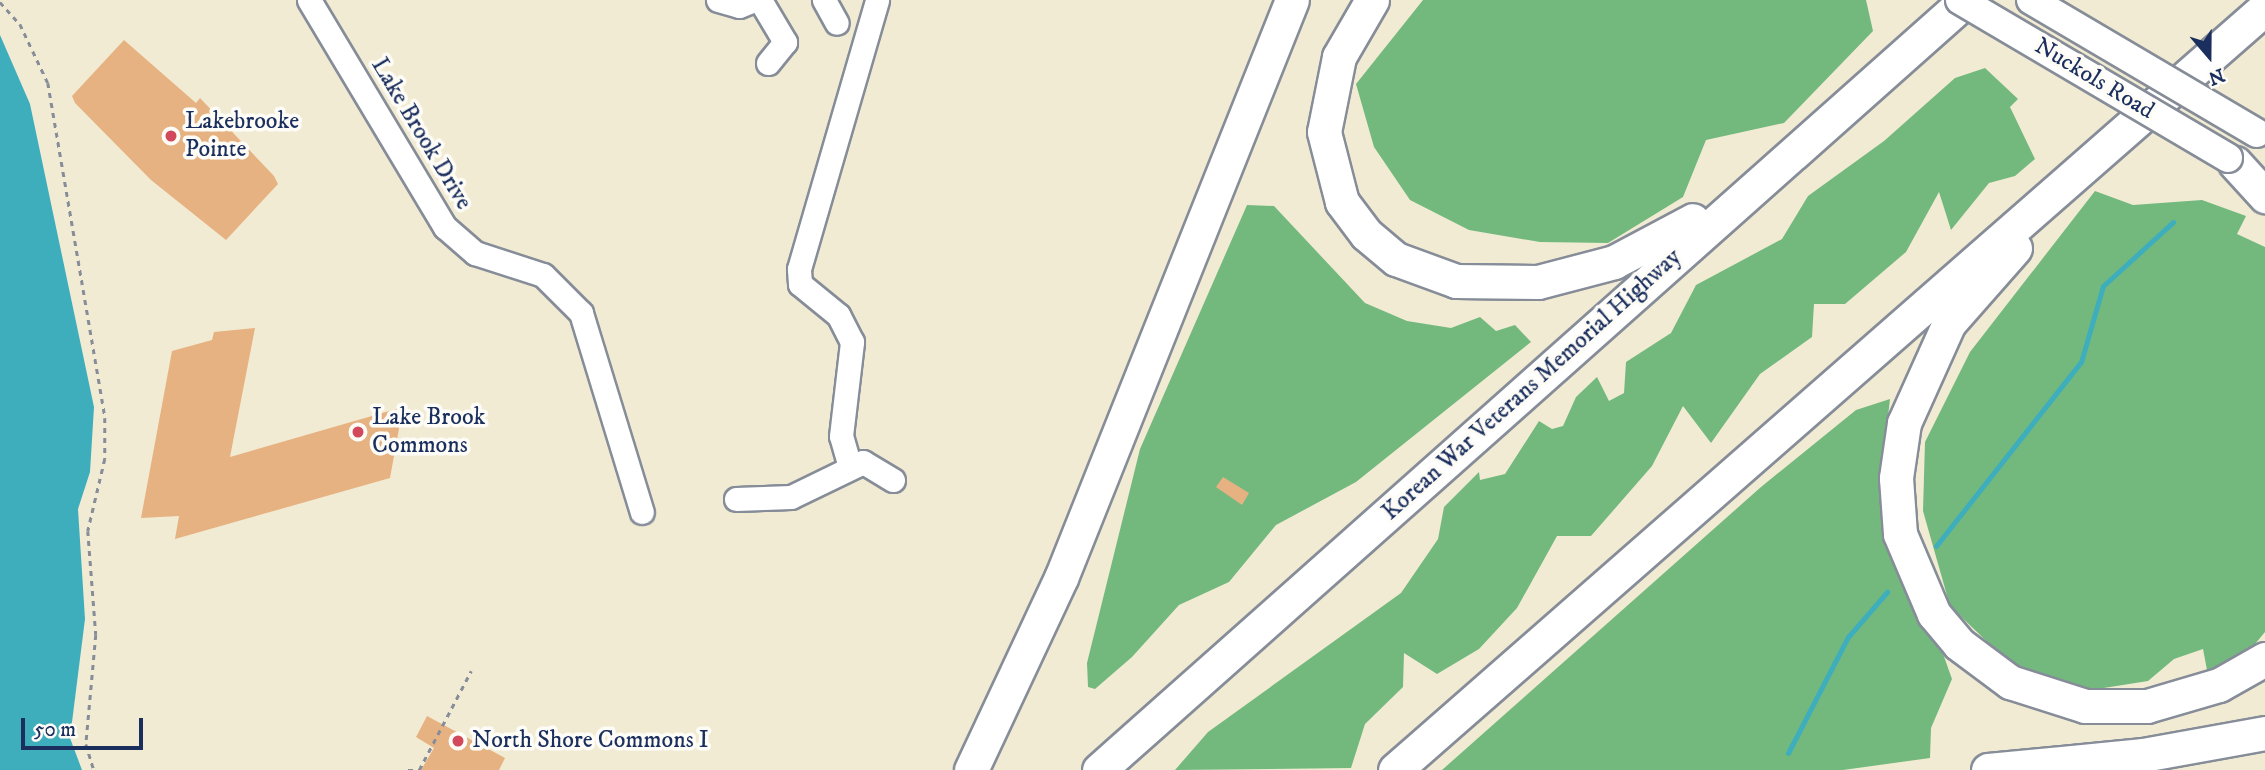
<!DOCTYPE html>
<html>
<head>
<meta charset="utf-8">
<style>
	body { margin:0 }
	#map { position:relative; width:2265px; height:770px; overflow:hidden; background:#f2ebd3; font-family:"IM FELL DW Pica",serif }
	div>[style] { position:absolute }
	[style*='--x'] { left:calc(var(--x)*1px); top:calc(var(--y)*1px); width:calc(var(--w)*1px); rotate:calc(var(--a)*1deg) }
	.forest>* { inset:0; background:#73b97e }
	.water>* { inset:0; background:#3faebc }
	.stream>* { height:5px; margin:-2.5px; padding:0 2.5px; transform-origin:2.5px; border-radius:2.5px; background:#3faebc }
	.building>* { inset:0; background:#e6b282 }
	.path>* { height:2.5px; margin-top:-1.25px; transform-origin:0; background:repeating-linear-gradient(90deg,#868d98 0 5px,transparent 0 10px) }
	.roads { filter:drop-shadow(2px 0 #868d98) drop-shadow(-2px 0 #868d98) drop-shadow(0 2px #868d98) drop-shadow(0 -2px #868d98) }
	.minor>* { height:23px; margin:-11.5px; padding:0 11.5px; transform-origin:11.5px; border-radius:11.5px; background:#fff }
	.highway>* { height:33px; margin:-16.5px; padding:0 16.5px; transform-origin:16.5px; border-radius:16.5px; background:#fff }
	.bridges { filter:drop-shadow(2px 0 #868d98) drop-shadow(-2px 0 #868d98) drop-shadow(0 2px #868d98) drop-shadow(0 -2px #868d98) }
	.major-bridge>* { height:28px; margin:-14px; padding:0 14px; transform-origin:14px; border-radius:14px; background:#fff }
	.dots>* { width:19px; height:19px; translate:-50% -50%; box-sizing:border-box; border:4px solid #fdfcf7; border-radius:50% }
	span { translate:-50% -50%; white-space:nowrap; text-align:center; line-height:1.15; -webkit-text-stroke:7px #fdfcf7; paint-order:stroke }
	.street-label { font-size:24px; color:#1b2f5e }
	.poi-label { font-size:24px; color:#1b2f5e }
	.left { translate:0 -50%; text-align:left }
	.north { position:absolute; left:2174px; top:21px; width:70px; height:70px; -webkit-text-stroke:5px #fdfcf7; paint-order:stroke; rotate:160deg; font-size:19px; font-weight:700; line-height:28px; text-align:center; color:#1b2f5e }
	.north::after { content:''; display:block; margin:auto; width:24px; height:32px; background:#1b2f5e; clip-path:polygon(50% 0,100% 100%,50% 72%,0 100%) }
	.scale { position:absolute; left:21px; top:718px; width:122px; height:32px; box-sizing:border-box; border:4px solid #1b2f5e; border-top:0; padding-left:9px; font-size:21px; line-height:24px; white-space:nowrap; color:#1b2f5e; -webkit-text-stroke:5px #fdfcf7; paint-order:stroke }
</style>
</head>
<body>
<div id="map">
	<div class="forest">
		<i style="clip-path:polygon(1423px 0,1866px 0,1873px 31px,1784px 123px,1706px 140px,1683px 197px,1608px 243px,1540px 242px,1469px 230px,1410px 200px,1374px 147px,1356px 84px)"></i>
		<i style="clip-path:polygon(1985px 68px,2018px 99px,2010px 107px,2035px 159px,2015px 176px,1989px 183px,1951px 230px,1939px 192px,1906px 252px,1845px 304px,1814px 304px,1812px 337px,1760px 374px,1711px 443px,1683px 406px,1652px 466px,1591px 536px,1557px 536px,1517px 608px,1479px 649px,1437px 674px,1404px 653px,1403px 687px,1365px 724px,1351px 768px,1175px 770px,1208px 732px,1401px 593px,1438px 539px,1444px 507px,1479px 472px,1480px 480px,1505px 474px,1539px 421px,1552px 429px,1563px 426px,1576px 397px,1597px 377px,1609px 401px,1624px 393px,1626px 362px,1671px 333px,1696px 285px,1782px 239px,1808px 196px,1884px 141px,1955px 78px)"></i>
		<i style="clip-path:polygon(2095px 191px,2133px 205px,2202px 200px,2246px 216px,2237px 234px,2265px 247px,2265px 632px,2236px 667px,2207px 670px,2203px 649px,2174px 659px,2148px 681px,2066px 694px,2002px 656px,1950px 606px,1923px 511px,1925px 442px,1970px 352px)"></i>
		<i style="clip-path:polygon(1247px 205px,1274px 206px,1365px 303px,1407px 321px,1451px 328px,1480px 317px,1496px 331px,1515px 325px,1531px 342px,1356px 482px,1276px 525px,1229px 582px,1179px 605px,1132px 657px,1095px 689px,1088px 687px,1087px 663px,1140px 449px)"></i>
		<i style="clip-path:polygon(1890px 399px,1881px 479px,1952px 679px,1931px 728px,1930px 758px,1843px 770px,1442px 770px,1761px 487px,1856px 410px)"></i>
	</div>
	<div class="water">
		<i style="clip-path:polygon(0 35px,30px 104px,94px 407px,90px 472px,78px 509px,85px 619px,70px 738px,82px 770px,0 770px)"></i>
	</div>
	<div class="stream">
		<i style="--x:1936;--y:546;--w:234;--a:-51.8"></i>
		<i style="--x:2081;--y:362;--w:79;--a:-73.9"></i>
		<i style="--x:2103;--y:286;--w:95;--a:-42.4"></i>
		<i style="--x:1788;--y:753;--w:131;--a:-62.7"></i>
		<i style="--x:1848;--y:637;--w:60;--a:-49.1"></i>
	</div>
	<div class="building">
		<i style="clip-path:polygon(124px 40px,196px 103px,200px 98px,274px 176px,278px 184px,226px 240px,151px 180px,75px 103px,72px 96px)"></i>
		<i style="clip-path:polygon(255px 328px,230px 457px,403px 407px,390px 478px,175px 539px,179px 516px,141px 518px,172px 351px,212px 340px,214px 332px)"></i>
		<i style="clip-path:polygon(1223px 477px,1249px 493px,1242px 505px,1216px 487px)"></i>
		<i style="clip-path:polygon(427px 716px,505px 758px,499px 770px,421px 770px,434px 748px,416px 737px)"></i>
	</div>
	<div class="path">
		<i style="--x:0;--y:2;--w:30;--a:48"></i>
		<i style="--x:20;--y:24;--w:65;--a:64.6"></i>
		<i style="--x:48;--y:83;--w:340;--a:80.3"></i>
		<i style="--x:105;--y:418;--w:41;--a:90"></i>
		<i style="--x:105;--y:459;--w:74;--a:103.3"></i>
		<i style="--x:88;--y:531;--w:104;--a:85.6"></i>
		<i style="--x:96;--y:635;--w:109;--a:95.2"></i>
		<i style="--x:86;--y:744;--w:27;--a:73"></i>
		<i style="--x:408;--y:770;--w:5;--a:0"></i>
		<i style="--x:419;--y:770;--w:112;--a:-62.3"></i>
	</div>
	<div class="roads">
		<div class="minor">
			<i style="--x:309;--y:0;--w:265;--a:59.1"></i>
			<i style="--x:445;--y:227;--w:40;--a:41"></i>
			<i style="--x:475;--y:253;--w:71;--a:17.9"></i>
			<i style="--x:543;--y:275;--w:54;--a:45"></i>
			<i style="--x:581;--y:313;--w:208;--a:73"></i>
			<i style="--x:718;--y:0;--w:22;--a:16"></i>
			<i style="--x:739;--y:6;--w:16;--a:-22"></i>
			<i style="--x:760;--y:0;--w:49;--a:59.2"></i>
			<i style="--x:785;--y:42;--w:27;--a:129"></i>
			<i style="--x:824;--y:0;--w:26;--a:61"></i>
			<i style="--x:850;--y:467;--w:32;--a:-106"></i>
			<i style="--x:841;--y:436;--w:95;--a:-83.3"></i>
			<i style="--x:852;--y:342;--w:30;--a:-117"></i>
			<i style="--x:838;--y:315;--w:49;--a:-140.8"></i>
			<i style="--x:800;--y:284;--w:15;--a:-94"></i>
			<i style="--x:799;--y:269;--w:280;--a:-73.8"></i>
			<i style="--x:736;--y:499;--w:55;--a:-2.1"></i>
			<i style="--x:791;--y:497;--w:80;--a:-25.9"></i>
			<i style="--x:863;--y:462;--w:35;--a:31"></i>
		</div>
		<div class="highway">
			<i style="--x:1372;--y:0;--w:66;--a:120.1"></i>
			<i style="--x:1339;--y:57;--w:76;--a:101.3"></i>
			<i style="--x:1324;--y:132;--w:72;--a:75.6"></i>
			<i style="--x:1342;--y:202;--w:40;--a:53"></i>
			<i style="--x:1366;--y:234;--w:39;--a:40"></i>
			<i style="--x:1396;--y:259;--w:64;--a:20.1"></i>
			<i style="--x:1456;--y:281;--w:82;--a:0.7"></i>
			<i style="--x:1538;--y:282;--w:79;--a:-14.7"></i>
			<i style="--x:1614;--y:262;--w:89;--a:-28"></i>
			<i style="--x:2235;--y:163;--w:45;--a:47.7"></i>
			<i style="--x:2015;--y:248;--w:100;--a:131.3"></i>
			<i style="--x:1949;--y:323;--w:110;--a:114.2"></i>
			<i style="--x:1904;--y:423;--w:56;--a:98.3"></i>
			<i style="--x:1896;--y:478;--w:56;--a:85.9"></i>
			<i style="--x:1900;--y:534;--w:87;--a:67"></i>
			<i style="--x:1934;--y:614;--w:39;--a:50"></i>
			<i style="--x:1959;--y:644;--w:64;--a:36.7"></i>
			<i style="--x:2010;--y:682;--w:79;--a:17.7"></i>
			<i style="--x:2085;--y:706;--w:62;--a:0"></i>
			<i style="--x:2147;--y:706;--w:75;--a:-16.3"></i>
			<i style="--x:2219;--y:685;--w:53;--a:-29.5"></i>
			<i style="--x:971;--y:770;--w:212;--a:-64.9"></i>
			<i style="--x:1061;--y:578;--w:622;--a:-68.22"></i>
			<i style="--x:1099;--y:770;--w:1160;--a:-41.61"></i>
			<i style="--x:1395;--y:770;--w:1157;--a:-41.21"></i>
			<i style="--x:1988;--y:770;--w:156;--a:-5.5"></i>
			<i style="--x:2143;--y:755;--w:124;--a:-10.2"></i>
		</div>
	</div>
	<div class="bridges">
		<div class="major-bridge">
			<i style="--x:1960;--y:0;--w:311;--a:30.5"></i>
			<i style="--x:2031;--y:0;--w:262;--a:30.5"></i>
		</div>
	</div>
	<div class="dots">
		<i style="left:171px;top:136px;background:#d1495b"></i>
		<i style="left:358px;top:432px;background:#d1495b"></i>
		<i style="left:458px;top:741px;background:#d1495b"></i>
	</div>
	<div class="street-label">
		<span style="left:2094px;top:79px;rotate:31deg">Nuckols Road</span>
		<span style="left:421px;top:134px;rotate:59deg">Lake Brook Drive</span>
		<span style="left:1532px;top:385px;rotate:-42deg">Korean War Veterans Memorial Highway</span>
	</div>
	<div class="poi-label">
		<span class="left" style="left:185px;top:136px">Lakebrooke<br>Pointe</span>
		<span class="left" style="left:372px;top:432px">Lake Brook<br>Commons</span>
		<span class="left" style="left:472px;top:741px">North Shore Commons I</span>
	</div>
	<div class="north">N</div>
	<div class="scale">50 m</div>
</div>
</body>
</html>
